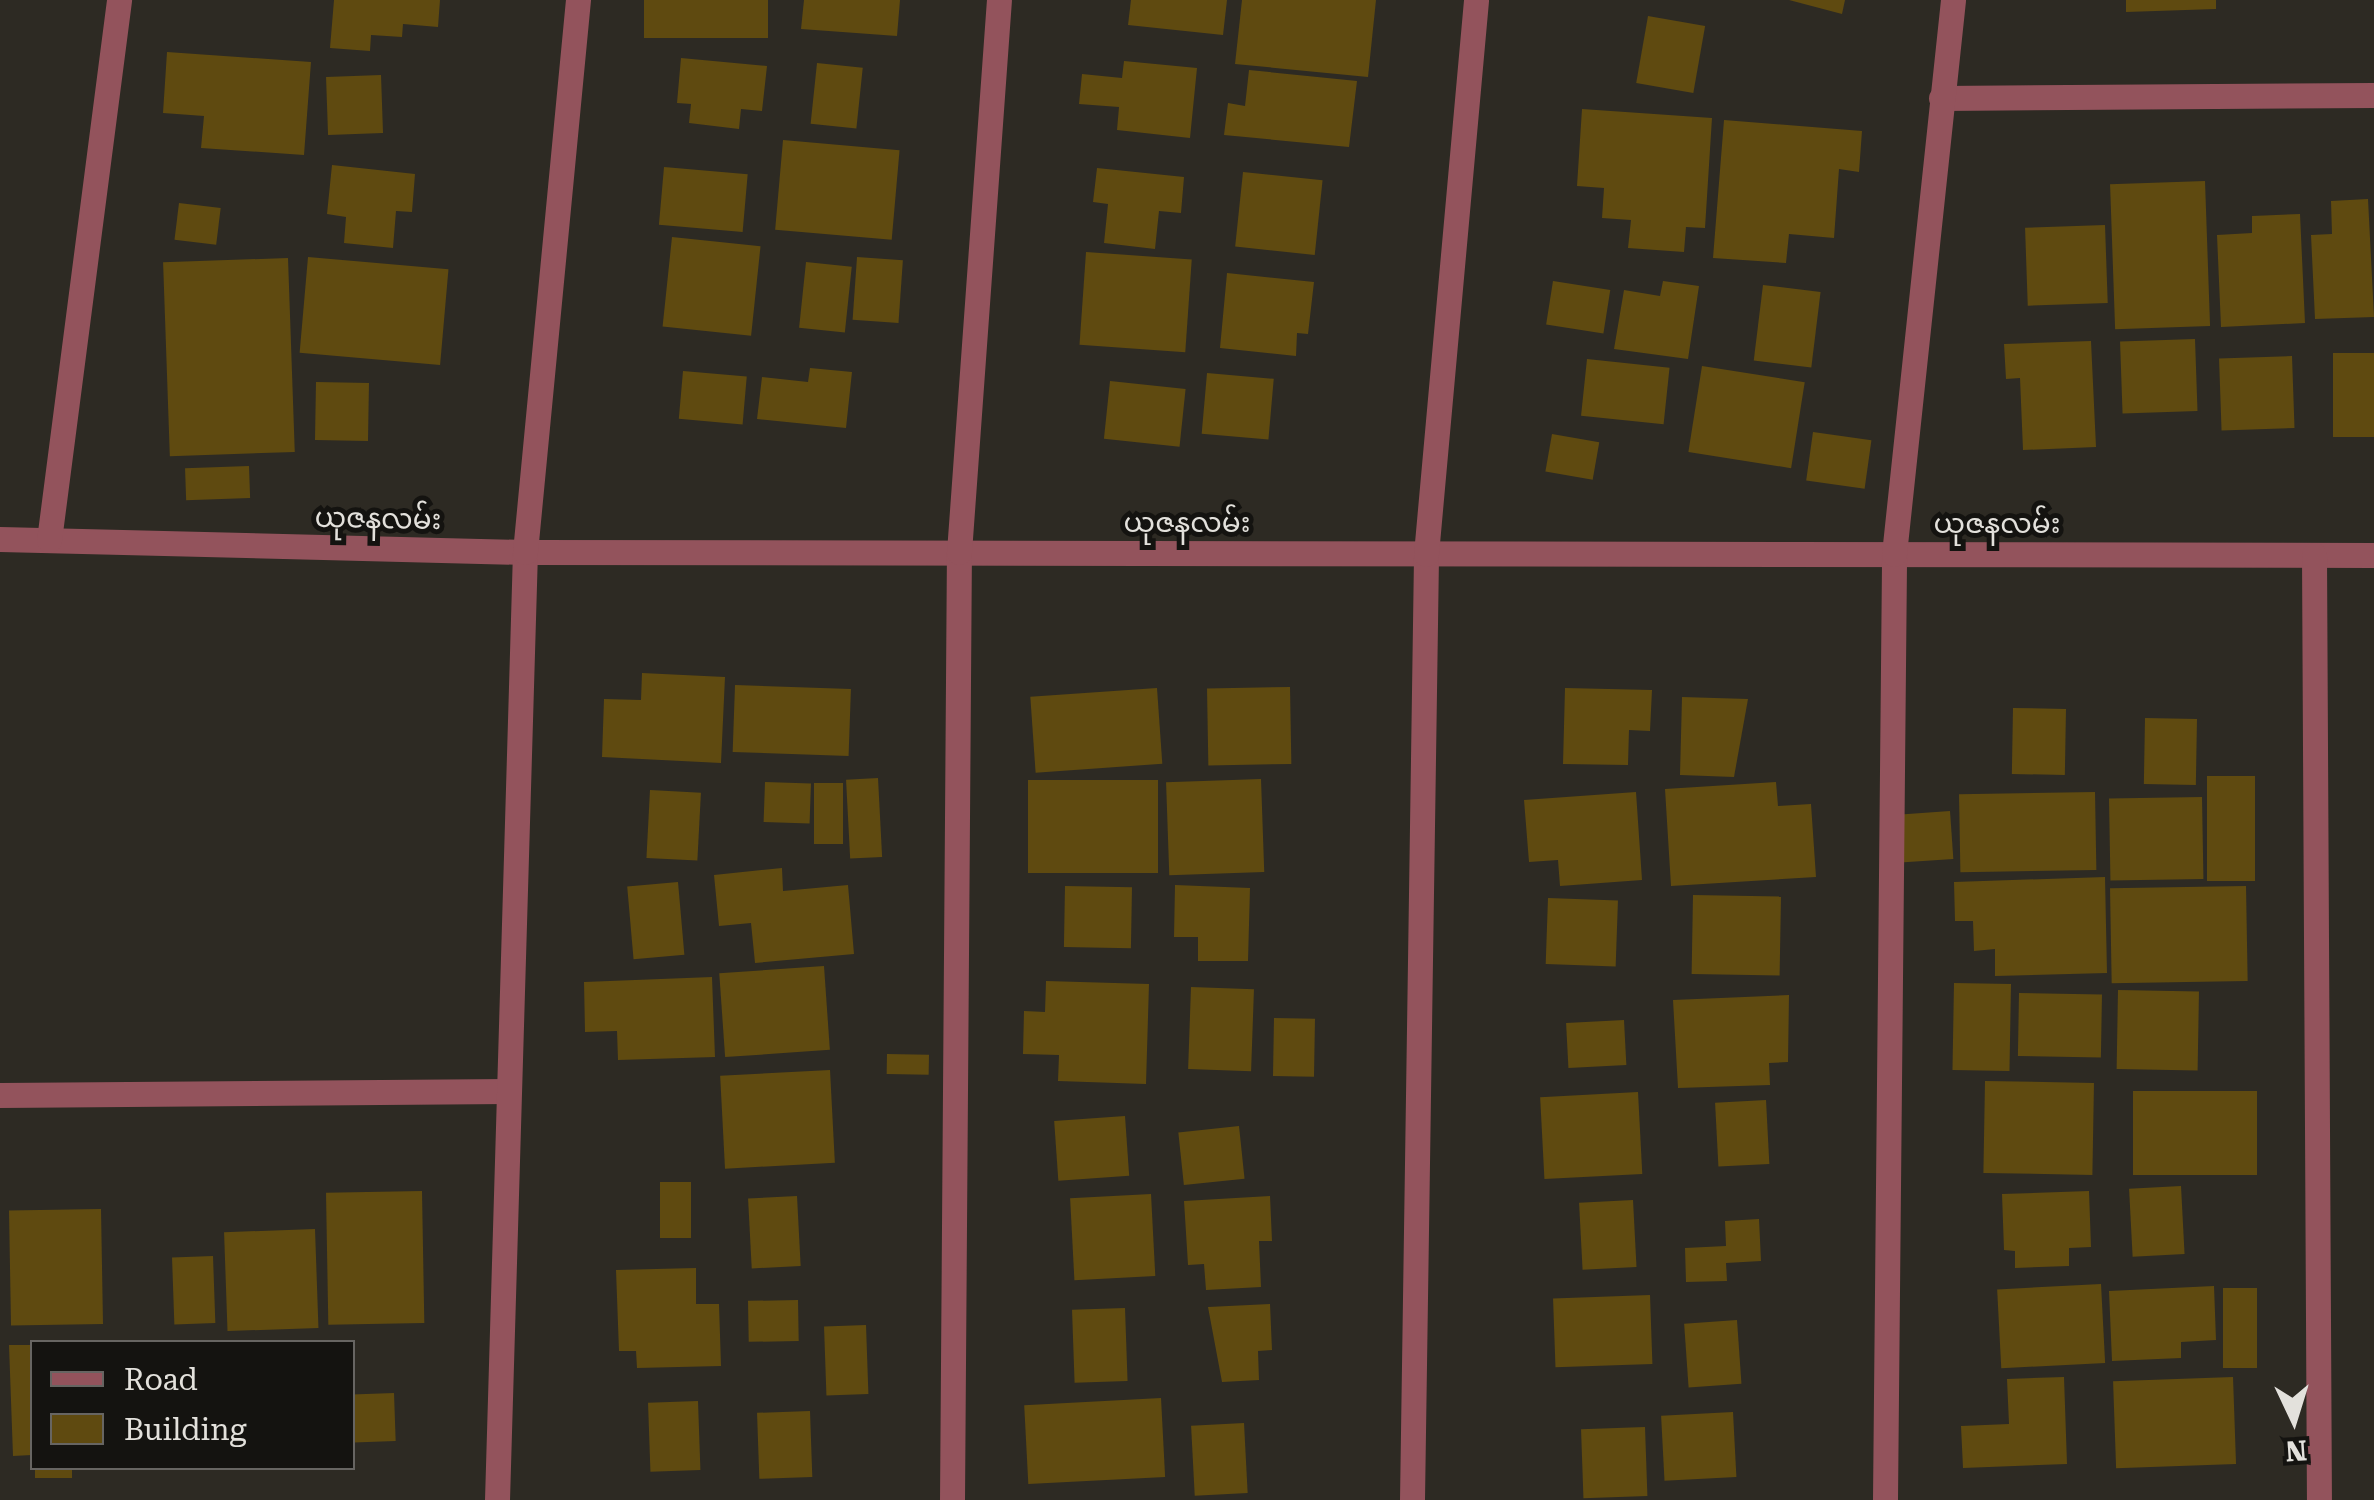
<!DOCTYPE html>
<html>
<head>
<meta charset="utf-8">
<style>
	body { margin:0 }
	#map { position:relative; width:2374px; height:1500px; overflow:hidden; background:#2d2a23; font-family:"Roboto Serif","Noto Sans Myanmar",serif }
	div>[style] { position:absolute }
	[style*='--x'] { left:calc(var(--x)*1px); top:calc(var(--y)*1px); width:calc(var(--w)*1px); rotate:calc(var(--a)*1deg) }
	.building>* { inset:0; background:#5f4a10; transform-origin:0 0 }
	.minor>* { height:25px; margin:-12.5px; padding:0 12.5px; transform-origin:12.5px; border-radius:12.5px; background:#93535c }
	span { translate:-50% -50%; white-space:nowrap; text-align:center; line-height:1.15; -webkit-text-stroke:10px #141310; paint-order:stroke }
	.street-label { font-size:28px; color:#e3e1dc }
	.legend { position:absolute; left:30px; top:1340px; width:325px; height:130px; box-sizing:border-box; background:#141310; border:2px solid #676562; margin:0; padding:12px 18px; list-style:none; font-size:30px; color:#e3e1dc }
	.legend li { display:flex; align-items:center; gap:20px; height:50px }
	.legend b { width:50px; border:2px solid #676562 }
	.north { position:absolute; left:2244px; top:1370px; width:100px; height:100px; -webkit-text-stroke:8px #141310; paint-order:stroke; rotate:176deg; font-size:28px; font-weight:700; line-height:40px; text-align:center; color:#e3e1dc }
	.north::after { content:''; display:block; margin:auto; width:35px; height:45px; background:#e3e1dc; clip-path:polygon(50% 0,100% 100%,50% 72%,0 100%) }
</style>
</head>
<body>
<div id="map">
	<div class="building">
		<i style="clip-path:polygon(334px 0,440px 0,438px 27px,403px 24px,402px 37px,371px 35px,370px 51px,330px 48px)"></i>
		<i style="left:644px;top:0;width:124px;height:38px"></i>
		<i style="clip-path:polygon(804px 0,900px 0,897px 36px,801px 29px)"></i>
		<i style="clip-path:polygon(1131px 0,1227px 0,1223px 35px,1128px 25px)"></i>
		<i style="clip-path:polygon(1242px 0,1376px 0,1368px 77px,1235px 64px)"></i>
		<i style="clip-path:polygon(1789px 0,1845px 0,1842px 14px)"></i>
		<i style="clip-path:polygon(2126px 0,2216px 0,2216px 9px,2126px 12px)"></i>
		<i style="left:1648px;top:16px;width:58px;height:68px;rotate:10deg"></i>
		<i style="clip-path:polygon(167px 52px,311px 62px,304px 155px,201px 148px,204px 116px,163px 113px)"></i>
		<i style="clip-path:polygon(681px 58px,767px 66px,762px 111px,741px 109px,739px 129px,689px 123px,691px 104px,677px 103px)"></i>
		<i style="clip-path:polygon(1124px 61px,1197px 68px,1190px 138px,1117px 130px,1119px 107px,1079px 104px,1082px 74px,1122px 78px)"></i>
		<i style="left:817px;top:63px;width:46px;height:61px;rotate:6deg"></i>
		<i style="clip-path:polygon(1249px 70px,1357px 81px,1349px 147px,1224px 135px,1228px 103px,1245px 106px)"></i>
		<i style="left:381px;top:75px;width:58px;height:55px;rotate:88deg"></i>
		<i style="clip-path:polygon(1582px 109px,1712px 118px,1705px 228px,1686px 227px,1684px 252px,1628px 248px,1631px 220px,1602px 218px,1604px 188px,1577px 186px)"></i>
		<i style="clip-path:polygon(1724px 120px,1862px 131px,1859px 172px,1839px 169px,1834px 238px,1789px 234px,1786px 263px,1713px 258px)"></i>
		<i style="left:783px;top:140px;width:117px;height:90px;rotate:5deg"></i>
		<i style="clip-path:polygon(332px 165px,415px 174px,412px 212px,396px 211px,393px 248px,344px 243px,346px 217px,327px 214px)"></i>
		<i style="left:664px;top:167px;width:84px;height:58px;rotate:5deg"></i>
		<i style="clip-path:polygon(1097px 168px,1184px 177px,1181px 213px,1159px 211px,1155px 249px,1104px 243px,1108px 204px,1093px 202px)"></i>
		<i style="left:1243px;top:172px;width:80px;height:75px;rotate:6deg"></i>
		<i style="left:2205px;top:181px;width:145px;height:95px;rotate:88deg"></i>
		<i style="clip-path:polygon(2368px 199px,2374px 317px,2315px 319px,2311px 235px,2332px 234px,2331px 201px)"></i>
		<i style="left:179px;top:203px;width:42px;height:37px;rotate:7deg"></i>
		<i style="clip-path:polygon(2300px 214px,2305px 323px,2221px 327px,2217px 235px,2252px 233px,2252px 216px)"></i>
		<i style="left:2105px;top:225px;width:78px;height:80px;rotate:88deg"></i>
		<i style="left:672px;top:237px;width:89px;height:90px;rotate:6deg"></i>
		<i style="left:1086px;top:252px;width:106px;height:93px;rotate:4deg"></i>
		<i style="left:308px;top:257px;width:141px;height:96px;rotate:5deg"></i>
		<i style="left:857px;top:257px;width:46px;height:63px;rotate:4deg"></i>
		<i style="left:288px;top:258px;width:194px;height:125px;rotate:88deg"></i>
		<i style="left:806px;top:262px;width:46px;height:66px;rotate:6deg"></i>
		<i style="clip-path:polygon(1227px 273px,1314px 282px,1308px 334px,1297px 333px,1296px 356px,1220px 348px)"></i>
		<i style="left:1553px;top:281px;width:58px;height:44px;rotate:9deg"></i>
		<i style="clip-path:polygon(1663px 281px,1699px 286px,1688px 359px,1614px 349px,1624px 290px,1660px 296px)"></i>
		<i style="left:1763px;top:285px;width:58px;height:76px;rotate:7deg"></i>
		<i style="left:2195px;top:339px;width:72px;height:75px;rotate:88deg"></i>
		<i style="clip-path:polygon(2091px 341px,2096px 447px,2023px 450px,2020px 378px,2006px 379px,2004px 344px)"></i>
		<i style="left:2374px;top:353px;width:84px;height:41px;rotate:90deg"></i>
		<i style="left:2292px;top:356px;width:72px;height:73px;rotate:88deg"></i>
		<i style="left:1587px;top:359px;width:83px;height:57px;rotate:6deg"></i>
		<i style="left:1702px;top:366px;width:104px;height:87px;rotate:9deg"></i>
		<i style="clip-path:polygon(810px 368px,852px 372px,846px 428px,757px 419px,762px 377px,808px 382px)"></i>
		<i style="left:683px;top:371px;width:64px;height:48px;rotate:5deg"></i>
		<i style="left:1207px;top:373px;width:67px;height:61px;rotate:5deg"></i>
		<i style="left:1110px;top:381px;width:76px;height:58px;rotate:6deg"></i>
		<i style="left:316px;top:382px;width:53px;height:58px;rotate:1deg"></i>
		<i style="left:1813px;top:432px;width:59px;height:49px;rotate:8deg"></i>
		<i style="left:1552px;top:434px;width:48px;height:38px;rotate:10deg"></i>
		<i style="left:249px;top:466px;width:32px;height:64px;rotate:88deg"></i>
		<i style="clip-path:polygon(642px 673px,725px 677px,721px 763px,602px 757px,604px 699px,641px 700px)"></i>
		<i style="left:735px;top:685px;width:116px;height:67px;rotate:2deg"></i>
		<i style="left:1290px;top:687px;width:77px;height:83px;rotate:89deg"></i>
		<i style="left:1157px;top:688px;width:76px;height:127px;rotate:86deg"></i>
		<i style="clip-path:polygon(1565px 688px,1652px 690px,1650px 731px,1629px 730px,1628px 765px,1563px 764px)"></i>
		<i style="clip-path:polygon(1682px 697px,1748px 699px,1734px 777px,1680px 775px)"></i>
		<i style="left:2013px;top:708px;width:53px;height:66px;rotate:1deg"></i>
		<i style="left:2145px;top:718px;width:52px;height:66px;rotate:1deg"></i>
		<i style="left:2255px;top:776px;width:105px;height:48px;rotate:90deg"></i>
		<i style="left:878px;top:778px;width:79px;height:32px;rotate:87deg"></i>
		<i style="left:1261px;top:779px;width:93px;height:95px;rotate:88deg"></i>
		<i style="left:1028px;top:780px;width:130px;height:93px"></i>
		<i style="left:765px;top:782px;width:46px;height:40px;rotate:2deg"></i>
		<i style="clip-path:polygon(1776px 782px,1778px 806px,1811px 804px,1816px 877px,1671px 886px,1665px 789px)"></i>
		<i style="left:814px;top:783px;width:29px;height:61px"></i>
		<i style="left:650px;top:790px;width:51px;height:68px;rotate:3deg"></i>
		<i style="clip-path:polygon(1636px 792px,1642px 880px,1560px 886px,1558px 860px,1529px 862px,1524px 800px)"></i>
		<i style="left:2095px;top:792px;width:78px;height:136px;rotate:89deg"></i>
		<i style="left:2202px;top:797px;width:82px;height:93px;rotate:89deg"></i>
		<i style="left:1950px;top:811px;width:48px;height:53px;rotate:86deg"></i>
		<i style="clip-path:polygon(782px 868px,783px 891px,848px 885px,854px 954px,755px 963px,751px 923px,719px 926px,714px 875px)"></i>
		<i style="clip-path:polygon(2105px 877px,2107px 973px,1995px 976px,1995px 949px,1974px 951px,1973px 921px,1955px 921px,1954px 882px)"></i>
		<i style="left:678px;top:882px;width:73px;height:51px;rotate:85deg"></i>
		<i style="clip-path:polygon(1175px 885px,1250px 888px,1248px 961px,1198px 961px,1198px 937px,1174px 937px)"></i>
		<i style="left:1065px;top:886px;width:67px;height:61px;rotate:1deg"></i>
		<i style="left:2246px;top:886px;width:95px;height:136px;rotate:89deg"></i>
		<i style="left:1693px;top:895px;width:88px;height:79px;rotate:1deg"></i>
		<i style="left:1548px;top:898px;width:70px;height:66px;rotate:2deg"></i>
		<i style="left:824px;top:966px;width:84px;height:105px;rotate:86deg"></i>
		<i style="clip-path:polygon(712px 977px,715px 1057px,618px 1060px,617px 1031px,585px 1032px,584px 982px)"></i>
		<i style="clip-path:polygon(1046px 981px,1149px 984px,1146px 1084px,1058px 1081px,1059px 1055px,1023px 1054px,1024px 1011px,1045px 1012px)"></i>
		<i style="left:1954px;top:983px;width:57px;height:87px;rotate:1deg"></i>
		<i style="left:1191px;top:987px;width:63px;height:82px;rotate:2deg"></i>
		<i style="left:2118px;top:990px;width:81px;height:79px;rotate:1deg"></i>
		<i style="left:2019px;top:993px;width:83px;height:63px;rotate:1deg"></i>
		<i style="clip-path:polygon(1789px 995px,1788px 1062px,1769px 1063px,1770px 1085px,1678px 1088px,1673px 1000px)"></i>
		<i style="left:1274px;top:1018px;width:41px;height:58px;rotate:1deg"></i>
		<i style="left:1624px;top:1020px;width:45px;height:58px;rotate:87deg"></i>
		<i style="left:887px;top:1054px;width:42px;height:20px;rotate:1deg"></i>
		<i style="left:830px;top:1070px;width:93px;height:110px;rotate:87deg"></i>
		<i style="left:1985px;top:1081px;width:109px;height:92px;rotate:1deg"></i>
		<i style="left:2133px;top:1091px;width:124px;height:84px"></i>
		<i style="left:1638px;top:1092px;width:82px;height:98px;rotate:87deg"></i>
		<i style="left:1766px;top:1100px;width:64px;height:51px;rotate:87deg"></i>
		<i style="left:1125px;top:1116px;width:60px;height:71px;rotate:86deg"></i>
		<i style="left:1239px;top:1126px;width:53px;height:61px;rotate:84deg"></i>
		<i style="left:660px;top:1182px;width:31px;height:56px"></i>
		<i style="left:2181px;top:1186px;width:68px;height:52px;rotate:87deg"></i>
		<i style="left:422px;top:1191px;width:132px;height:96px;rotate:89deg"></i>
		<i style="clip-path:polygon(2089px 1191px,2091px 1247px,2069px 1248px,2069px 1266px,2015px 1268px,2015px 1251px,2004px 1250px,2002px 1194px)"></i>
		<i style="left:1151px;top:1194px;width:82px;height:81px;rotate:87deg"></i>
		<i style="left:797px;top:1196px;width:70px;height:49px;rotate:87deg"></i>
		<i style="clip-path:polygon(1270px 1196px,1272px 1241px,1259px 1241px,1261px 1287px,1206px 1290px,1204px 1264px,1188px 1265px,1184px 1201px)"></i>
		<i style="left:1633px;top:1200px;width:67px;height:54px;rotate:87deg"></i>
		<i style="left:101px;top:1209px;width:115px;height:92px;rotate:89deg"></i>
		<i style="clip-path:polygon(1759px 1219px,1761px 1261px,1726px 1263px,1727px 1281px,1686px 1282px,1685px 1248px,1726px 1246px,1725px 1221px)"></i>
		<i style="left:315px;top:1229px;width:99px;height:91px;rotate:88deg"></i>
		<i style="left:213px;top:1256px;width:67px;height:41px;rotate:88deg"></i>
		<i style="clip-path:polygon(696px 1268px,696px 1304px,719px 1304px,721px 1366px,637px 1368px,636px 1351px,619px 1351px,616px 1270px)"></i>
		<i style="left:2101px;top:1284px;width:79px;height:104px;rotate:87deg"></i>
		<i style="clip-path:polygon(2214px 1286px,2216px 1340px,2181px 1342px,2181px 1358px,2112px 1361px,2109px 1291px)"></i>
		<i style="left:2257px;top:1288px;width:80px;height:34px;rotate:90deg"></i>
		<i style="left:1650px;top:1295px;width:69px;height:97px;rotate:88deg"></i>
		<i style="left:798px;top:1300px;width:41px;height:50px;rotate:89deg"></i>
		<i style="clip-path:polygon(1270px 1304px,1272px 1350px,1258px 1351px,1259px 1380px,1222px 1382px,1208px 1307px)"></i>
		<i style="left:1125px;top:1308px;width:73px;height:53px;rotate:88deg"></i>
		<i style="left:1737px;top:1320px;width:64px;height:53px;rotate:86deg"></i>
		<i style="left:866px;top:1325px;width:69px;height:42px;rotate:88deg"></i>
		<i style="clip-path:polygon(9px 1345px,32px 1345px,32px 1455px,13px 1456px)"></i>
		<i style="clip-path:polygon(2064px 1377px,2067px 1464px,1963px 1468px,1961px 1426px,2009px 1424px,2007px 1379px)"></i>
		<i style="left:2233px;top:1377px;width:87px;height:120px;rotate:88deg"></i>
		<i style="left:394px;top:1393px;width:48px;height:42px;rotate:88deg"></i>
		<i style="left:1161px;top:1398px;width:79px;height:137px;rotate:87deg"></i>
		<i style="left:698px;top:1401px;width:69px;height:50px;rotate:88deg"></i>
		<i style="left:810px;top:1411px;width:66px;height:53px;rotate:88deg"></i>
		<i style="left:1733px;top:1412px;width:65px;height:72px;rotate:87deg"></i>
		<i style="left:1244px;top:1423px;width:70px;height:53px;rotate:87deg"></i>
		<i style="left:1645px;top:1427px;width:69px;height:64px;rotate:88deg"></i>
		<i style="left:35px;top:1468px;width:37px;height:10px"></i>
	</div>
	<div class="minor">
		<i style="--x:1941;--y:98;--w:433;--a:-0.4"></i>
		<i style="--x:0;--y:539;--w:525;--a:1.42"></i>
		<i style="--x:525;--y:552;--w:1849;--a:0.09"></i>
		<i style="--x:49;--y:540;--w:545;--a:-82.61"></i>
		<i style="--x:2314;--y:555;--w:945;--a:89.7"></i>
		<i style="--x:0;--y:1095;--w:508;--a:-0.45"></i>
		<i style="--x:497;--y:1500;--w:948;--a:-88.31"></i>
		<i style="--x:525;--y:552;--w:555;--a:-84.52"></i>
		<i style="--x:952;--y:1500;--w:948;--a:-89.58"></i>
		<i style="--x:959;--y:552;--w:553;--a:-85.86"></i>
		<i style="--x:1412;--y:1500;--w:946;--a:-89.15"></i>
		<i style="--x:1426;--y:554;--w:556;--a:-84.84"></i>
		<i style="--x:1885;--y:1500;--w:946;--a:-89.45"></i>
		<i style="--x:1894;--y:554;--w:557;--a:-83.92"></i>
	</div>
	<div class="street-label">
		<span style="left:378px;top:519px;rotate:1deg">ယုဇနလမ်း</span>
		<span style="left:1187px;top:523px">ယုဇနလမ်း</span>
		<span style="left:1997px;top:524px">ယုဇနလမ်း</span>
	</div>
	<ul class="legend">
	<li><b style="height:12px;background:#93535c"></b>Road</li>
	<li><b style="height:28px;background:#5f4a10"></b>Building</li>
	</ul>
	<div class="north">N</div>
</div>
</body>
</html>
